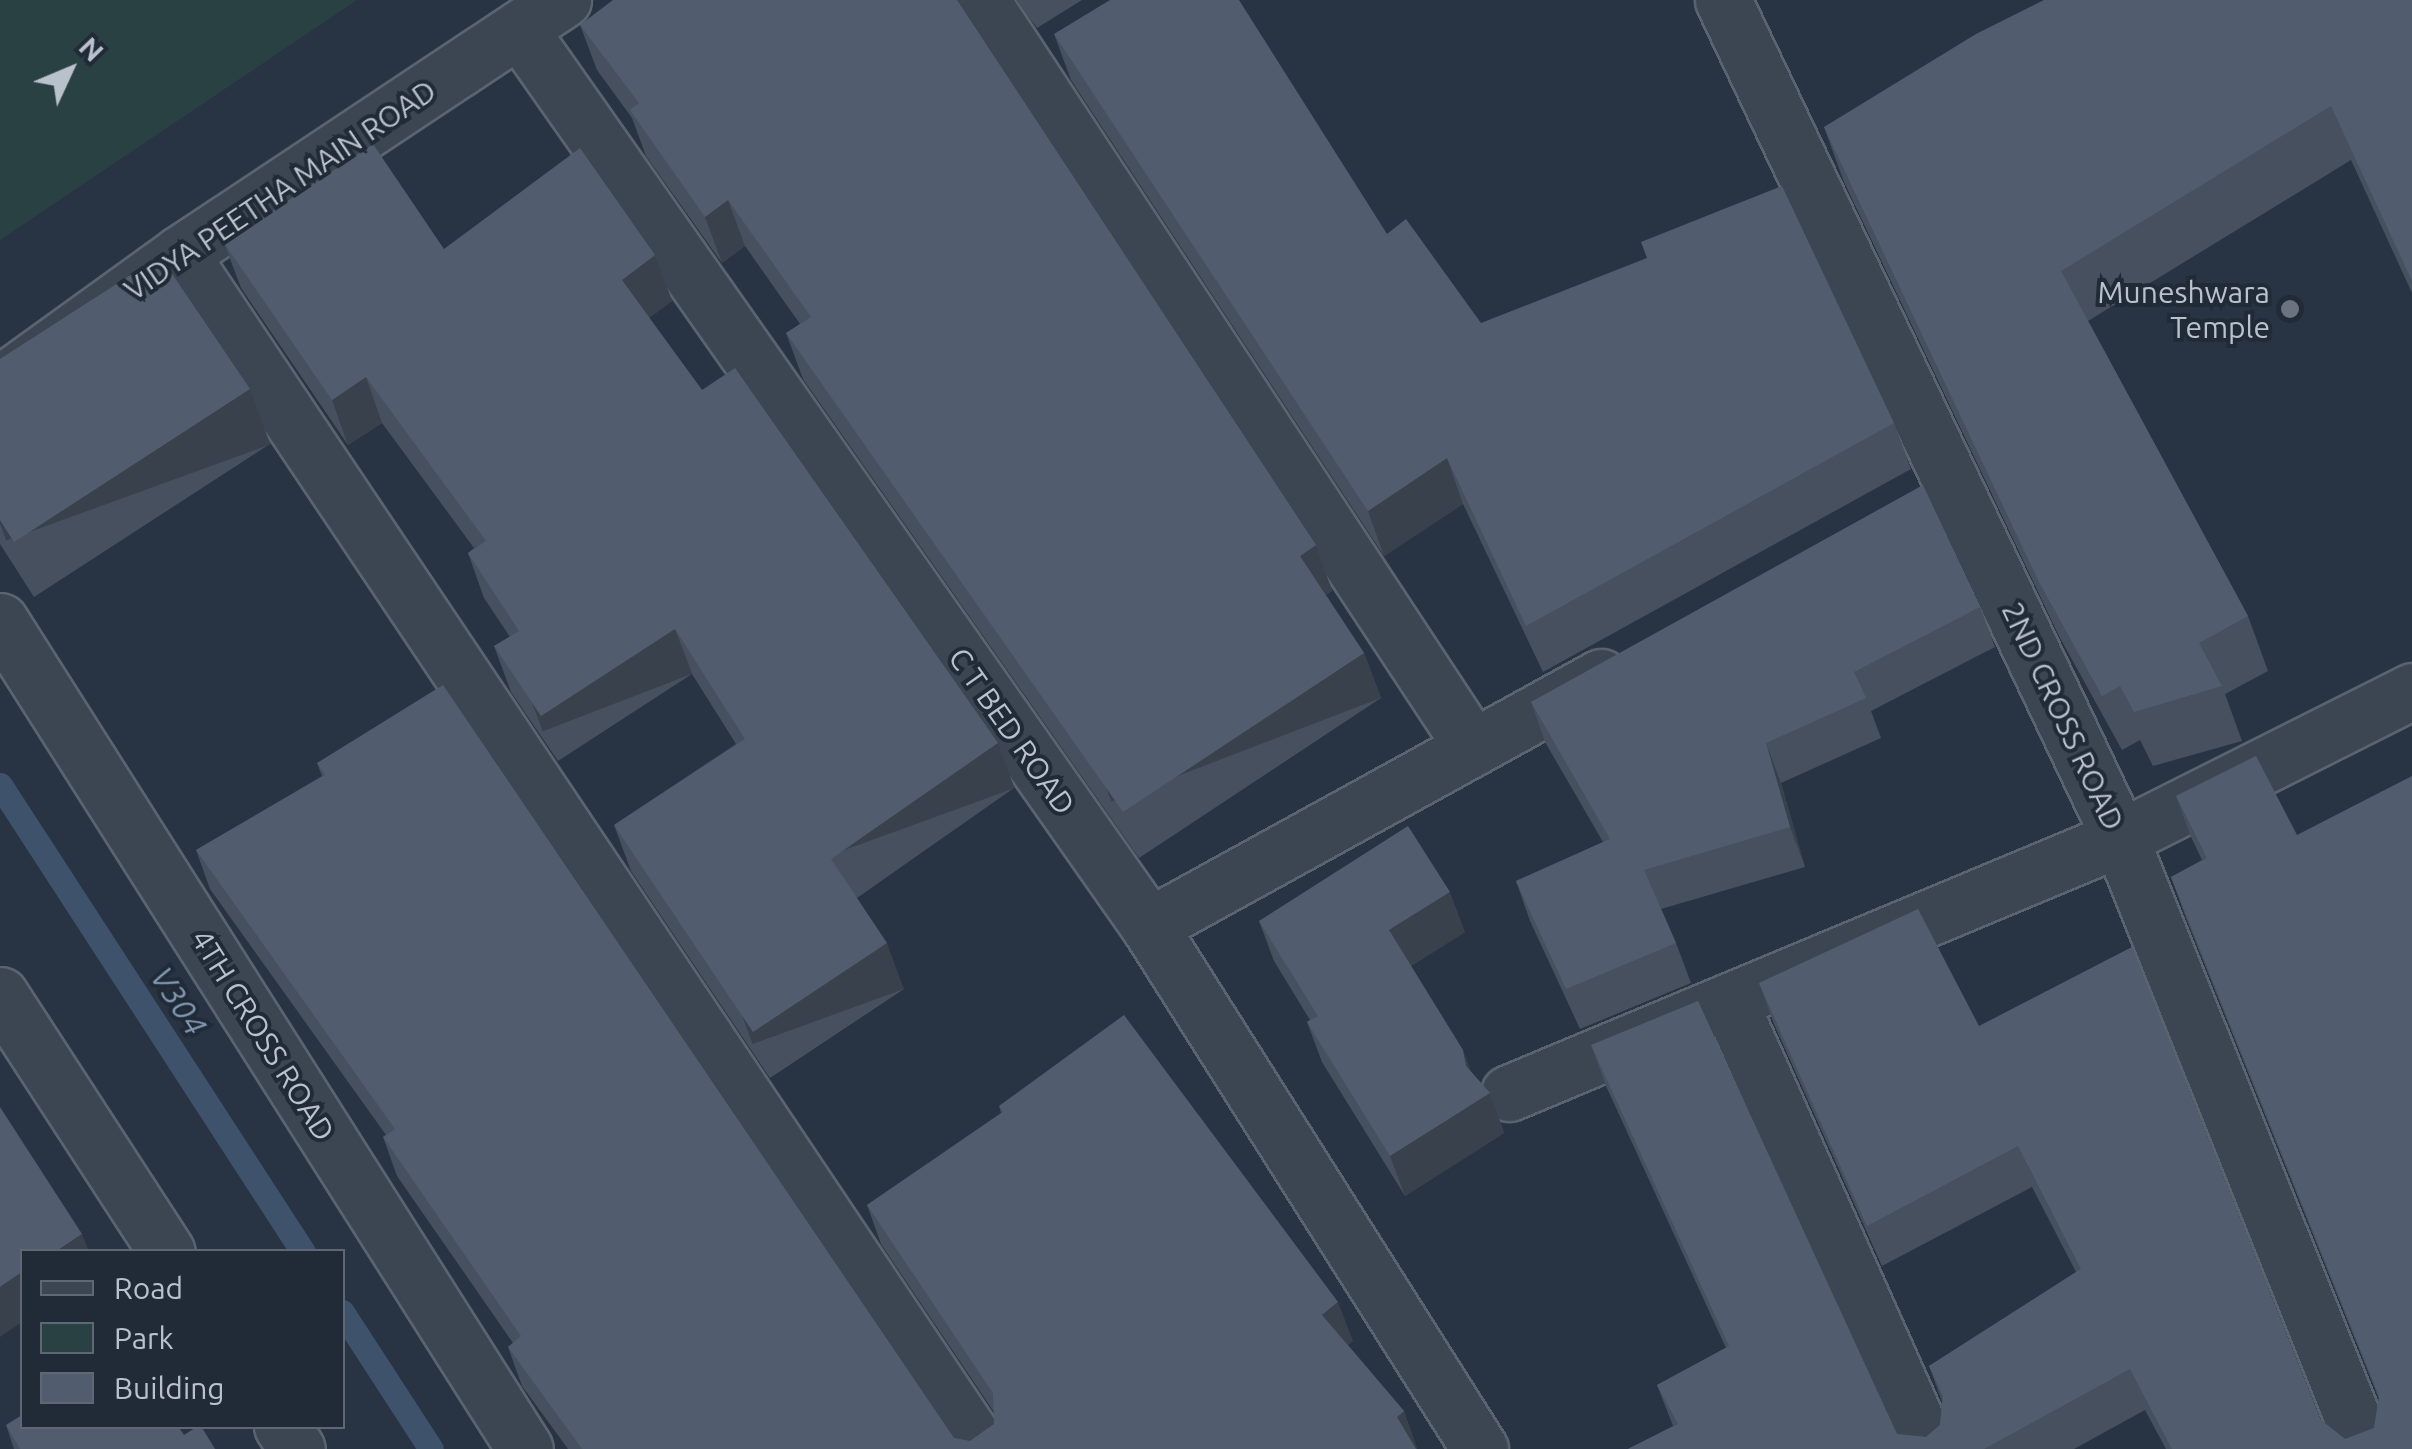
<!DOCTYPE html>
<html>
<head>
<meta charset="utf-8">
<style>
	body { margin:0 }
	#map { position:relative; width:2412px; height:1449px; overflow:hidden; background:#283443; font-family:Ubuntu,sans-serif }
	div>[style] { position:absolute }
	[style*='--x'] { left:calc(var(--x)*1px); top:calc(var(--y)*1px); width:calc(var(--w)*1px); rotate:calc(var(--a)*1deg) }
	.green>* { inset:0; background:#2a4144 }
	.stream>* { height:25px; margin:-12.5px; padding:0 12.5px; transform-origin:12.5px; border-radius:12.5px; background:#3e526b }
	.roads { filter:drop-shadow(2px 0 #5a6470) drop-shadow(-2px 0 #5a6470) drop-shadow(0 2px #5a6470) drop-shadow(0 -2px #5a6470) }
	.minor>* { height:55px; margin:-27.5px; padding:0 27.5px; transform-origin:27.5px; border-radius:27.5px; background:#3c4652 }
	.tertiary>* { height:55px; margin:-27.5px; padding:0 27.5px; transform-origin:27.5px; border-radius:27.5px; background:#3c4652 }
	.wall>* { inset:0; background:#46505f }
	.shaded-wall>* { inset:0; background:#39414d; transform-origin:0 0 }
	.building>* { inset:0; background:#515d6e }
	.dots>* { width:28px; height:28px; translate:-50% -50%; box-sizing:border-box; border:5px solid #212b38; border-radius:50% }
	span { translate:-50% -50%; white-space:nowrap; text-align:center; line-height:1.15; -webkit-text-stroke:8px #212b38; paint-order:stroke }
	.street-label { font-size:30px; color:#b9c1cc }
	.poi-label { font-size:30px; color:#b9c1cc }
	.right { translate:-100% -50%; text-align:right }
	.water-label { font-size:32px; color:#8298b2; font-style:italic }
	.legend { position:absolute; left:20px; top:1249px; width:325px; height:180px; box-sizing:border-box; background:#212b38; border:2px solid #5e6773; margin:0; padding:12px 18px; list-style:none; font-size:30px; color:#b9c1cc }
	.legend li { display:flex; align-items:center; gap:20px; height:50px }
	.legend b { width:50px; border:2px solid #5e6773 }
	.north { position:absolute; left:20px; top:20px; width:100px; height:100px; -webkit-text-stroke:8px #212b38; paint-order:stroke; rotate:46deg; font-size:28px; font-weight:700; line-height:40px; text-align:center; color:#b9c1cc }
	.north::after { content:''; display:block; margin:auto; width:35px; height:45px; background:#b9c1cc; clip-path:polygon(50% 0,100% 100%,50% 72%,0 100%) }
</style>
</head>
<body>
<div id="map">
	<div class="green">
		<i style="clip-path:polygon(0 0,357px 0,0 240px)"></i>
	</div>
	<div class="stream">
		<i style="--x:0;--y:785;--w:557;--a:57.02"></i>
		<i style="--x:342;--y:1312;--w:163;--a:57"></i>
	</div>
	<div class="roads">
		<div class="minor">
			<i style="--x:981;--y:0;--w:895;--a:56.66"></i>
			<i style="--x:1723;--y:0;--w:927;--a:64.65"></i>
			<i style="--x:2120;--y:838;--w:658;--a:68.15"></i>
			<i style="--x:519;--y:29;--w:1096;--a:54.92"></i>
			<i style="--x:1149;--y:926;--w:619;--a:57.67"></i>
			<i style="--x:180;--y:254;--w:1439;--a:56.17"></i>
			<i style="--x:0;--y:621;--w:980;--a:57.62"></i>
			<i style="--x:1149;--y:926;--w:516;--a:-28.85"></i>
			<i style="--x:0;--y:995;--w:306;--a:57"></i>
			<i style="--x:1730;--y:1003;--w:488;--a:66"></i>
			<i style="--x:1509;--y:1093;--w:662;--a:-22.65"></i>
			<i style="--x:2120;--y:838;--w:327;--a:-26.7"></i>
			<i style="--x:282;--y:1426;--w:27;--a:57"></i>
		</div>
		<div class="tertiary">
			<i style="--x:0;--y:384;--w:222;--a:-35.8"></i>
			<i style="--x:180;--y:254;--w:460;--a:-33.6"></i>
		</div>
	</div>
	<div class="wall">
		<i style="clip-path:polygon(1016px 0,1082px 0,1037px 28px)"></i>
		<i style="clip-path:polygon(2412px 0,2412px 293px,2351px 160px,2088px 321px,2248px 616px,2268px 671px,2225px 694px,2242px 741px,2153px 766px,2140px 740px,2122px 750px,2059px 636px,1844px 182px,1824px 127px)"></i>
		<i style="clip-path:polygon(580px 25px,1316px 545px,1332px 591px,1326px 595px,1364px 653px,1381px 698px,1139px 858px,803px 379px,786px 333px,800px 324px,745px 246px,722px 263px,646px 156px,632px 118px,597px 70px)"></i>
		<i style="clip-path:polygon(1054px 34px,1387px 234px,1481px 323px,1894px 423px,1911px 469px,1543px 672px,1463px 504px,1384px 556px,1071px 80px)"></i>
		<i style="clip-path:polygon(224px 243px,655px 255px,672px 301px,649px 318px,702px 390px,998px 743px,1014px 788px,857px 898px,904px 989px,770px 1078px,631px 871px,614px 825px,736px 744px,692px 674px,558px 761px,511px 692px,494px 646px,510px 637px,484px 598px,468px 553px,474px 548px,382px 423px,348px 445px,241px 288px)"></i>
		<i style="clip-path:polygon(0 359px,250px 389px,270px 444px,34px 597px,0 544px)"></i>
		<i style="clip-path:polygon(1980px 607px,1995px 647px,1871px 711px,1881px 738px,1781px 783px,1805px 867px,1661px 909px,1676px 943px,1691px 983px,1580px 1029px,1530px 921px,1516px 881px,1603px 842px,1545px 742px,1531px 702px)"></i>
		<i style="clip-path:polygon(2256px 756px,2412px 1449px,2166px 1449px,2145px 1410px,2074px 1449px,1628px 1449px,1673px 1426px,1657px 1385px,1726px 1348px,1606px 1086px,1591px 1045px,1897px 1434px,1926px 1437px,1940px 1425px,1942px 1401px,1929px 1366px,2076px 1272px,2032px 1187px,1882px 1266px,1774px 1024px,1759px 983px,1979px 1026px,2321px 1420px,2345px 1439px,2374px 1428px,2379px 1399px,2186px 918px,2171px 877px,2202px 860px,2191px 837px,2176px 796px)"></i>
		<i style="clip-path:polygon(317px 763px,954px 1438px,970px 1441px,994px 1424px,994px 1412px,881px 1244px,867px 1205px,1001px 1113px,999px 1106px,1353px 1341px,1348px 1345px,1404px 1411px,1417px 1449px,568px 1449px,522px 1386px,508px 1347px,513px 1343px,397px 1176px,383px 1137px,386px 1135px,210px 889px,196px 850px,322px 776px)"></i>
		<i style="clip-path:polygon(1259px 921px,1465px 932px,1411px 966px,1471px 1072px,1490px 1093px,1504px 1133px,1405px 1196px,1322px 1062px,1307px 1022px,1310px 1020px,1274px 961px)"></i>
		<i style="clip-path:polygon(6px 1425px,184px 1435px,215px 1449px,14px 1449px)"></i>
	</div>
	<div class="shaded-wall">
		<i style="clip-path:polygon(728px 200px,745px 246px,722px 263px,705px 217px)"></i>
		<i style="clip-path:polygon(655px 255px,672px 301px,638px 326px,622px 280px)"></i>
		<i style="clip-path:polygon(366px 377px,382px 423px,348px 445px,332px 400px)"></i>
		<i style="left:250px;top:389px;width:59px;height:281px;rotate:70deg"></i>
		<i style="clip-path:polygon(1447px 458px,1463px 504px,1384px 556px,1368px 511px)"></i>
		<i style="clip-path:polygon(1316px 545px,1332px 591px,1317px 601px,1300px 556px)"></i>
		<i style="left:675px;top:629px;width:48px;height:160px;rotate:69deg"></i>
		<i style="left:1364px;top:653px;width:48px;height:289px;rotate:69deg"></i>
		<i style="left:998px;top:743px;width:48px;height:203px;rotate:70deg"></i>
		<i style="clip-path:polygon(1766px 743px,1781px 783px,1805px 867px,1790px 827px)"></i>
		<i style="clip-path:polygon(1450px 892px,1465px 932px,1404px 970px,1389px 930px)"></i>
		<i style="left:887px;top:943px;width:49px;height:161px;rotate:70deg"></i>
		<i style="clip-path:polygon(1463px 1050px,1478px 1090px,1490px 1093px,1504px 1133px,1405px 1196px,1390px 1156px,1466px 1066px)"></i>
		<i style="clip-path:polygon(82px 1234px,89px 1252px,55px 1252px)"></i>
		<i style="clip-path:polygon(22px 1272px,22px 1322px,0 1337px,0 1287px)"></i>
		<i style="clip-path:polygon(1338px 1302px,1353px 1341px,1336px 1354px,1322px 1315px)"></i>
		<i style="clip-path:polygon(1404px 1411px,1417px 1449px,1408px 1449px,1397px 1417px)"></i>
	</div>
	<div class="building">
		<i style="clip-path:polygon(613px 0,957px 0,1316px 545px,1300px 556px,1364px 653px,1123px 812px,786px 333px,811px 317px,728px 200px,705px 217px,630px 110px,639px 103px,580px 25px)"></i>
		<i style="clip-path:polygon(1110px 0,1239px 0,1387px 234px,1406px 219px,1481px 323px,1647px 258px,1641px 242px,1782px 186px,1894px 423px,1526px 626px,1447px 458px,1368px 511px,1054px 34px)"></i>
		<i style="clip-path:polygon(2044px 0,2412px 0,2412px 281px,2331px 106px,2061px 271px,2248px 616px,2199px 643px,2222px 686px,2134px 712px,2120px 686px,2102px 696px,2039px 582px,1824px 127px,1976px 34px)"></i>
		<i style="clip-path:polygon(373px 144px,444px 249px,580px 148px,655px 255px,622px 280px,702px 390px,735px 368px,998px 743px,831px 859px,887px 943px,753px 1032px,614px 825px,745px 739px,675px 629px,541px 716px,494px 646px,519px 631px,468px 553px,486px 541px,366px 377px,332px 400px,224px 243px)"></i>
		<i style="clip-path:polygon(160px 256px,250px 389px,14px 542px,0 520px,0 359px)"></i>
		<i style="clip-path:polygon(1923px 485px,1980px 607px,1854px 672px,1866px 698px,1766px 743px,1790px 827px,1644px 870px,1676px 943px,1566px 989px,1516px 881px,1610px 839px,1531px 702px)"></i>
		<i style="clip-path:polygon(443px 685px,954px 1438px,970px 1441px,994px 1424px,993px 1393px,867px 1205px,1003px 1112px,999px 1106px,1124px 1015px,1338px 1302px,1322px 1315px,1404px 1411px,1397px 1417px,1416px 1449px,582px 1449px,508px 1347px,521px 1336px,383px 1137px,395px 1129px,196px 850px,325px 775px,317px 763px)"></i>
		<i style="clip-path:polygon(2256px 756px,2297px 835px,2412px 776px,2412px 1449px,2172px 1449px,2130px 1369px,1984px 1449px,1628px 1449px,1678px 1424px,1657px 1385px,1729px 1346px,1591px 1045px,1698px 1001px,1897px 1434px,1926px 1437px,1940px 1425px,1943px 1396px,1929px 1366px,2081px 1269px,2018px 1146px,1867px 1226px,1759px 983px,1918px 909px,1979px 1026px,2132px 947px,2321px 1420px,2345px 1439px,2374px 1428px,2379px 1396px,2171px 877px,2207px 858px,2176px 796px)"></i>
		<i style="clip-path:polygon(1408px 826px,1450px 892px,1389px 930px,1463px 1050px,1466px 1066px,1490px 1093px,1390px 1156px,1307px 1022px,1318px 1016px,1259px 921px)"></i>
		<i style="clip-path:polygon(0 1107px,82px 1234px,55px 1252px,22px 1252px,22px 1272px,0 1287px)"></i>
		<i style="clip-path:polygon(22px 1415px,22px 1426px,178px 1426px,184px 1435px,198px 1426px,201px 1426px,215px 1449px,20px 1449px,6px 1425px)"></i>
	</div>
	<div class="dots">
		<i style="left:2290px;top:309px;background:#6b7280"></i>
	</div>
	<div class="street-label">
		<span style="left:280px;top:190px;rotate:-34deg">VIDYA PEETHA MAIN ROAD</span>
		<span style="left:2063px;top:716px;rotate:65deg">2ND CROSS ROAD</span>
		<span style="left:1012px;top:731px;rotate:55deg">C T BED ROAD</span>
		<span style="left:263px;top:1035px;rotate:58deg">4TH CROSS ROAD</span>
	</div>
	<div class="poi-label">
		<span class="right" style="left:2270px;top:309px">Muneshwara<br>Temple</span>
	</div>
	<div class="water-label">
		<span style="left:179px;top:1001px;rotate:57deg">V304</span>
	</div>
	<ul class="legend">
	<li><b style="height:12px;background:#3c4652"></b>Road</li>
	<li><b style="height:28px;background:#2a4144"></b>Park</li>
	<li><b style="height:28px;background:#515d6e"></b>Building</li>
	</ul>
	<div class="north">N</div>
</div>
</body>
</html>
